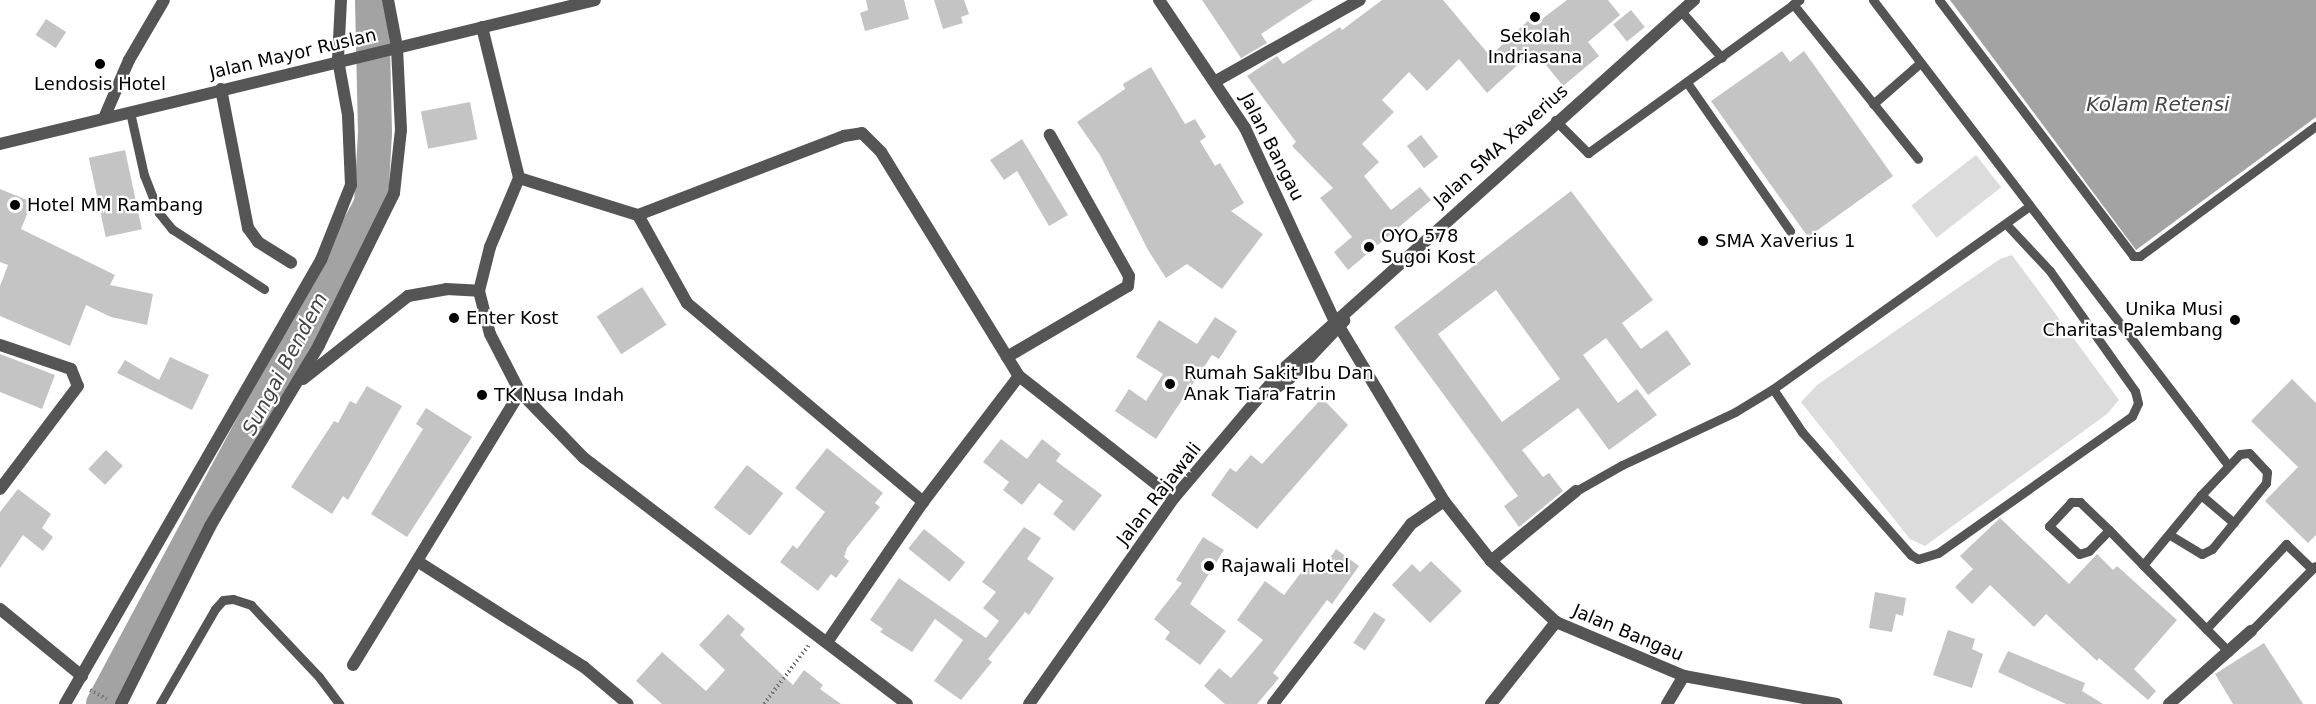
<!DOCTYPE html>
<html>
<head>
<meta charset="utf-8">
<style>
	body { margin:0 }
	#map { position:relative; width:2316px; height:704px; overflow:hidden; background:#fff; font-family:"DejaVu Sans",sans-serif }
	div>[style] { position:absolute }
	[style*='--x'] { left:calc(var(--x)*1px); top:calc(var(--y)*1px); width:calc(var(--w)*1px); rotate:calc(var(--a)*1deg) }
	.green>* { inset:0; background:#dcdcdc; transform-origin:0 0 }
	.water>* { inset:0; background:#a3a3a3 }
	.river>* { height:34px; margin:-17px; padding:0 17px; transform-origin:17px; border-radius:17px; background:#a3a3a3 }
	.building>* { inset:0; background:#c4c4c4; transform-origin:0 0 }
	.path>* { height:4px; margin-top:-2px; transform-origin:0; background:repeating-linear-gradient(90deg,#777 0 1.5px,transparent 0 4.5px) }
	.service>* { height:9px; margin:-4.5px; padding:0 4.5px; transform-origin:4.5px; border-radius:4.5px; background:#555 }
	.pedestrian>* { height:12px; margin:-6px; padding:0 6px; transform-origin:6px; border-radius:6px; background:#555 }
	.minor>* { height:12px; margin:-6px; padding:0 6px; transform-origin:6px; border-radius:6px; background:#555 }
	.tertiary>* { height:12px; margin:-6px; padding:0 6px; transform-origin:6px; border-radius:6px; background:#555 }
	.dots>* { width:16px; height:16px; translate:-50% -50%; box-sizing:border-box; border:3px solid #fff; border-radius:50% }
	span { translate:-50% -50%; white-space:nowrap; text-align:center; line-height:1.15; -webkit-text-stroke:4.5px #fff; paint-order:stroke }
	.poi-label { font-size:18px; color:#000 }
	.left { translate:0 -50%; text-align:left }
	.right { translate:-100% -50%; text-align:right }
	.street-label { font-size:18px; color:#000 }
	.water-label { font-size:20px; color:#444; font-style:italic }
</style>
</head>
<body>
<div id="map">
	<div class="green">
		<i style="left:1976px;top:155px;width:41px;height:82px;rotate:52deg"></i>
		<i style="clip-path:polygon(2012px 255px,2119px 400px,2107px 414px,1925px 546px,1910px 539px,1801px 402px,1817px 385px,2000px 259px)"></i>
	</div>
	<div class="water">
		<i style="clip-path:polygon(1950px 0,2316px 0,2316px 117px,2136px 250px)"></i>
	</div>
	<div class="river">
		<i style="--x:103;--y:704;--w:567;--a:-61.81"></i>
		<i style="--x:371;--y:204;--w:71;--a:-86.8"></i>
		<i style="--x:375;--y:133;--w:133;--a:-91.3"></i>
	</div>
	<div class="building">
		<i style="clip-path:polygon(866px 0,904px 0,909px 19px,865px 31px,860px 13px,868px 10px)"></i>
		<i style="clip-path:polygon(934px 0,964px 0,969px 14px,961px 17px,963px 23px,943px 29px)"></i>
		<i style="clip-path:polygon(1202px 0,1313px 0,1261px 34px,1267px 43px,1241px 58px)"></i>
		<i style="clip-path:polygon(1382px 0,1443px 0,1490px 56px,1530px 19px,1534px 25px,1567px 0,1608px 0,1620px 15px,1588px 42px,1599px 56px,1563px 86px,1534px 50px,1487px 93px,1459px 59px,1427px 91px,1409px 72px,1382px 100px,1394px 112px,1362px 144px,1379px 162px,1364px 176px,1391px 210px,1420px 187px,1431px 200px,1348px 270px,1334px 252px,1352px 237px,1320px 198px,1333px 188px,1292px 146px,1296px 142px,1247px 76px,1277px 56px,1283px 64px,1340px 27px,1342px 30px)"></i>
		<i style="left:1631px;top:10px;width:22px;height:23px;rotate:51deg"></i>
		<i style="left:46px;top:19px;width:24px;height:19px;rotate:33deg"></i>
		<i style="clip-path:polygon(1782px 51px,1790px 62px,1804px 51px,1893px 176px,1808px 237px,1711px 101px)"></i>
		<i style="clip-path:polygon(1151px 67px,1185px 124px,1195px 119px,1206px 137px,1200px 141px,1215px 166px,1220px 163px,1244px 203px,1231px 211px,1263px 234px,1222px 289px,1187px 264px,1166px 278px,1148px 250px,1100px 155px,1077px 122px,1125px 89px,1123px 84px)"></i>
		<i style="left:470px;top:102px;width:38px;height:50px;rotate:79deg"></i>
		<i style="left:1421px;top:135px;width:28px;height:18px;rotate:52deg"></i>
		<i style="clip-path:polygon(1022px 139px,1068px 215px,1049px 226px,1017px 171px,1004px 180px,990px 160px)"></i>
		<i style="left:125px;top:150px;width:81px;height:37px;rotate:78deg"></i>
		<i style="clip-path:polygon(0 189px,32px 202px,21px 229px,115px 275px,110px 285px,153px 294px,147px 325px,111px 317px,86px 305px,70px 346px,0 316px,0 286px,8px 265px,0 262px)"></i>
		<i style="clip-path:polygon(evenodd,1571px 191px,1653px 300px,1622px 323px,1641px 349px,1667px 330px,1691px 364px,1648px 395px,1606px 338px,1583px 355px,1618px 403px,1637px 389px,1657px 415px,1609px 450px,1578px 408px,1522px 450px,1543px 477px,1549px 473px,1563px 491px,1519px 527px,1504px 506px,1518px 496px,1394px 327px,1571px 191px,1496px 290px,1560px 379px,1502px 422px,1438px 334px,1496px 290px)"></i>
		<i style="left:642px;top:287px;width:45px;height:54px;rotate:57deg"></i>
		<i style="clip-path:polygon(1215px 317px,1237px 331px,1219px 359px,1212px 355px,1156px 439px,1115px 411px,1129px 389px,1146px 401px,1163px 374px,1136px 357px,1159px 320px,1197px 344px)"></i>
		<i style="clip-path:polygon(0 354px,55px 375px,42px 409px,0 392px)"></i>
		<i style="clip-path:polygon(170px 357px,209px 375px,192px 410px,117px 373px,125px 360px,159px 380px)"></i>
		<i style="clip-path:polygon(2292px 379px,2316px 403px,2316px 535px,2308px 543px,2265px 501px,2298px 467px,2251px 421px)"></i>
		<i style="clip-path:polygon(367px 386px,402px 406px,348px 500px,343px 496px,332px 514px,291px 487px,334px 421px,338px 423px,350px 401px,356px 404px)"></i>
		<i style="clip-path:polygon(1322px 398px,1348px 425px,1257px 529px,1211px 495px,1230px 468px,1236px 472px,1251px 455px,1262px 464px)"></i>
		<i style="clip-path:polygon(426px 408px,472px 437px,407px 537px,371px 514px,423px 429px,416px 424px)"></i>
		<i style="clip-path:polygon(1001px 439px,1027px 459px,1042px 439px,1061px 454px,1056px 461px,1102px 495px,1074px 531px,1053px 514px,1063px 501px,1039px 483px,1022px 505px,1003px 490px,1009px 482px,983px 462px)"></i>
		<i style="clip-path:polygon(827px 448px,883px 493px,875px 503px,880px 507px,847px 548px,844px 557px,849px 561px,836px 578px,831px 574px,818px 591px,780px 562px,793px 545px,797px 549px,825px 512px,795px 488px)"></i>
		<i style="left:106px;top:450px;width:23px;height:26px;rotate:43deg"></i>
		<i style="left:747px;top:465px;width:46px;height:54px;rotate:38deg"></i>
		<i style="clip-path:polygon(18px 489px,51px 514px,42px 528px,53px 537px,43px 551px,23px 535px,0 568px,0 512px)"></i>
		<i style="clip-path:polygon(2000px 518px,2069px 584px,2097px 554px,2113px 570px,2117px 566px,2177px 620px,2134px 669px,2156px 691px,2148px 700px,2099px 658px,2097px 661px,2046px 614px,2034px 627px,1990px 585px,1972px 604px,1955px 587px,1973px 569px,1960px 556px)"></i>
		<i style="clip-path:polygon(1024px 527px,1041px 538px,1027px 559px,1054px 578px,1029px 615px,1025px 612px,988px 659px,992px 662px,961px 700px,934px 681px,963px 640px,935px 619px,912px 652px,880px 632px,883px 629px,870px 620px,899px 578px,986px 638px,999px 621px,983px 608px,996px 592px,982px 582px)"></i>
		<i style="left:924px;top:529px;width:53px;height:25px;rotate:39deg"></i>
		<i style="clip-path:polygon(1203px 537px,1224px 550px,1190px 604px,1226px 631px,1200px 665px,1165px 639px,1170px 632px,1154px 619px,1182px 583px,1176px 580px)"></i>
		<i style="clip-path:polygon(1336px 549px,1359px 566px,1332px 604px,1327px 600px,1273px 673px,1279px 678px,1257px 704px,1225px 704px,1204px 686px,1219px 668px,1231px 678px,1263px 640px,1237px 620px,1265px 581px,1284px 595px,1312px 558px,1324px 567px)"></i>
		<i style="clip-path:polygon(1431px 561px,1462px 591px,1430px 623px,1392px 585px,1412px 564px,1420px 572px)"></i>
		<i style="clip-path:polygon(1875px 592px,1906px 598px,1903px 616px,1896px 614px,1892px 632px,1869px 628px)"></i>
		<i style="left:1374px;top:612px;width:14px;height:37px;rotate:34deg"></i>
		<i style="clip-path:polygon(728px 614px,745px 629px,740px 635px,793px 685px,804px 670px,823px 685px,820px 689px,841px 704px,662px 704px,636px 681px,662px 652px,706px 691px,725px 670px,699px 645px)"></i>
		<i style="clip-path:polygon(1948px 630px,1975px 639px,1972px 649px,1983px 654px,1972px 688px,1933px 675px)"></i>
		<i style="clip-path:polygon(2264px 643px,2303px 704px,2233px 704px,2215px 674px)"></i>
		<i style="clip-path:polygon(2008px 651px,2085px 683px,2082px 691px,2103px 704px,2066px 704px,1998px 672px)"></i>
	</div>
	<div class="path">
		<i style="--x:90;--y:690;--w:19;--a:28"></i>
		<i style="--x:764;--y:704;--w:74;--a:-52.7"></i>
	</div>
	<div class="service">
		<i style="--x:1873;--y:0;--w:585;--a:52.64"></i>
		<i style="--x:1939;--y:0;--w:321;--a:52.8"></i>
		<i style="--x:2133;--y:256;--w:7;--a:0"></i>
		<i style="--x:2140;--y:256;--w:219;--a:-36.5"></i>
		<i style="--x:1793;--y:4;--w:199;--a:51.1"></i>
		<i style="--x:1681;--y:11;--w:62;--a:48.9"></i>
		<i style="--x:1688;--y:84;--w:179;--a:55.2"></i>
		<i style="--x:1873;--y:104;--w:62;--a:-41.1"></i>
		<i style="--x:130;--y:112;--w:65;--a:77.5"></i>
		<i style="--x:144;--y:175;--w:41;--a:68.5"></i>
		<i style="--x:159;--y:213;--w:21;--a:51"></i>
		<i style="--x:172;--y:229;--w:110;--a:33.1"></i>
		<i style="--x:1555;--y:120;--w:47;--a:45"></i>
		<i style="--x:1588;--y:153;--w:261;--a:-35.9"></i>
		<i style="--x:1773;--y:389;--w:52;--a:56"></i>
		<i style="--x:1802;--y:432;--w:164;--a:48.5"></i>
		<i style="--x:1911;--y:555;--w:8;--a:30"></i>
		<i style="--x:1918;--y:559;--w:21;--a:-17"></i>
		<i style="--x:1938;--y:553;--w:237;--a:-35.2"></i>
		<i style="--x:2132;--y:416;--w:14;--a:-65"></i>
		<i style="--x:2138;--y:403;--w:12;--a:-104"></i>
		<i style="--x:2135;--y:391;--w:147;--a:-125.3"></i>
		<i style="--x:2050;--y:271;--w:64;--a:-133.1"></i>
		<i style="--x:1576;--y:491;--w:53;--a:-29.5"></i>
		<i style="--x:1622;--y:465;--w:125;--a:-25.1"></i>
		<i style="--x:1735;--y:412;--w:44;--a:-31.2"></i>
		<i style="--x:1773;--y:389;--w:315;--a:-35.5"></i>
		<i style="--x:2201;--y:495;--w:43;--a:40.3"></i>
		<i style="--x:2109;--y:530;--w:29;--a:134"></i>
		<i style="--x:2089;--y:551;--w:10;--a:163"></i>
		<i style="--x:2079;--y:554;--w:41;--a:-137"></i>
		<i style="--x:2049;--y:526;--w:33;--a:-47"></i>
		<i style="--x:2071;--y:502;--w:9;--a:0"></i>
		<i style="--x:2080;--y:502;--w:40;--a:44"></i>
		<i style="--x:2109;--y:530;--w:49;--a:45.8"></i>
		<i style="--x:2170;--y:535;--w:37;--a:31"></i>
		<i style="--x:2202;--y:554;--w:11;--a:-27"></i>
		<i style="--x:2212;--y:549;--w:85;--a:-50.7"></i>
		<i style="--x:2266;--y:483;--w:11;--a:-85"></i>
		<i style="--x:2267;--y:472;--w:26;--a:-133"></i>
		<i style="--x:2249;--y:453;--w:9;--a:174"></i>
		<i style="--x:2240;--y:454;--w:57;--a:133.6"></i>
		<i style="--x:2201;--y:495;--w:91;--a:129.6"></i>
		<i style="--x:2143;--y:565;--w:122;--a:45.3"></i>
		<i style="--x:2206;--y:629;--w:117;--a:-46.7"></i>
		<i style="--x:2286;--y:544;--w:36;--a:44"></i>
		<i style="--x:2251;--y:631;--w:91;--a:-45.4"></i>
		<i style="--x:160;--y:704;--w:110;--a:-59.9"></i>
		<i style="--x:215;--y:609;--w:12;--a:-48"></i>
		<i style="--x:223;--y:600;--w:10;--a:-6"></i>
		<i style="--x:233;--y:599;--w:19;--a:18"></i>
		<i style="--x:251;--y:605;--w:99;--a:46.6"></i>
		<i style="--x:319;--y:677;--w:34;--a:53"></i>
	</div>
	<div class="pedestrian">
		<i style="--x:321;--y:260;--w:81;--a:-68.2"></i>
		<i style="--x:351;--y:185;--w:70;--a:-92.5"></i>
	</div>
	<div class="minor">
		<i style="--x:341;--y:0;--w:60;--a:92.9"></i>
		<i style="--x:338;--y:60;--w:56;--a:79.7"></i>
		<i style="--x:482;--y:27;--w:155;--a:76.2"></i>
		<i style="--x:519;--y:178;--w:75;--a:112.8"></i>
		<i style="--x:490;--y:247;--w:45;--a:104"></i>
		<i style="--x:479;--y:291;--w:44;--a:75.7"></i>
		<i style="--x:490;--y:334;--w:65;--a:62.7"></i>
		<i style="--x:520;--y:392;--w:92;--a:45.9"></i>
		<i style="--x:584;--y:458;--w:406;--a:37.3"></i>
		<i style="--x:1216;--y:81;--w:165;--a:-29.4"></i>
		<i style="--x:221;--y:89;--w:142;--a:79"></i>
		<i style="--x:248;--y:228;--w:17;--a:54"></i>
		<i style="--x:258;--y:242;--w:39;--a:32"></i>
		<i style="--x:104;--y:118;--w:63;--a:-66.7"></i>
		<i style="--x:129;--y:60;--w:69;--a:-59.7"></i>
		<i style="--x:519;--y:178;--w:125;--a:17.3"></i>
		<i style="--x:638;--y:215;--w:101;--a:60.9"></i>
		<i style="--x:687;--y:303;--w:309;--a:40.1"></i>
		<i style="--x:923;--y:502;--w:168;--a:124.4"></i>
		<i style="--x:638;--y:215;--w:221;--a:-21"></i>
		<i style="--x:844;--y:136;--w:18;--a:-9"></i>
		<i style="--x:862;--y:133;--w:27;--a:45"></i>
		<i style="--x:881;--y:152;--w:263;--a:58.4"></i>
		<i style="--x:1019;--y:376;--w:197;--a:38.2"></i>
		<i style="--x:0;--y:345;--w:75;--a:18.7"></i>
		<i style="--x:71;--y:369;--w:18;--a:68"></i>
		<i style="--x:78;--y:386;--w:129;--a:127.1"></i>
		<i style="--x:1007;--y:357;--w:140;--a:-30.4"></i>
		<i style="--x:1128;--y:286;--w:10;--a:-84"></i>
		<i style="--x:1129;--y:276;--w:162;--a:-119.3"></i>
		<i style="--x:303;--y:379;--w:134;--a:-38.3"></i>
		<i style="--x:408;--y:296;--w:39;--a:-10"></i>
		<i style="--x:446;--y:289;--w:33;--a:3"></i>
		<i style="--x:923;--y:502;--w:158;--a:-52.7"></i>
		<i style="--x:417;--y:561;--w:198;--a:32.4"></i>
		<i style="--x:584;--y:667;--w:57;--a:40.1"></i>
		<i style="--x:1491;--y:561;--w:110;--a:-39.5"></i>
		<i style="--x:0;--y:609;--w:106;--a:39.3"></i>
		<i style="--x:353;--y:665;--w:320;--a:-58.5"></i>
		<i style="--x:65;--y:704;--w:513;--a:-60.03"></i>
		<i style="--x:121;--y:704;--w:199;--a:-63.4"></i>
		<i style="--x:210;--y:526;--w:211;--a:-58.9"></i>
		<i style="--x:319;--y:345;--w:169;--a:-63.7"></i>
		<i style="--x:394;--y:193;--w:63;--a:-83.7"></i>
		<i style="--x:401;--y:130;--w:83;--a:-92.8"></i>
		<i style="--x:397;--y:47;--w:48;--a:-100.8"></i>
		<i style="--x:1273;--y:704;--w:227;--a:-52.5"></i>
		<i style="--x:1411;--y:524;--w:40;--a:-34.9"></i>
		<i style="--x:1491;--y:704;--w:105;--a:-51.6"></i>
		<i style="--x:1667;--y:704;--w:33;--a:-59"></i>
		<i style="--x:2169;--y:704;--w:110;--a:-41.7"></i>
	</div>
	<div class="tertiary">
		<i style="--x:1159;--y:0;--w:154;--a:56.1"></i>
		<i style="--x:1245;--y:128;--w:212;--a:65.1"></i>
		<i style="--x:0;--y:144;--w:612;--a:-13.6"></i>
		<i style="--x:1340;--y:328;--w:202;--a:59"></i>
		<i style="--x:1444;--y:501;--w:76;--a:51.9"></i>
		<i style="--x:1491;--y:561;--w:89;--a:43.2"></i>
		<i style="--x:1556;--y:622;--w:139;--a:22.9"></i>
		<i style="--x:1684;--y:676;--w:155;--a:10.4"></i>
		<i style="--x:1270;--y:392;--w:24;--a:-35"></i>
		<i style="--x:1290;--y:378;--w:79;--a:-46.5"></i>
		<i style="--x:1029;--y:704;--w:252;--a:-54.9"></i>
		<i style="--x:1174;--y:498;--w:167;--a:-49.8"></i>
		<i style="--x:1282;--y:370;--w:554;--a:-41.93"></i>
	</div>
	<div class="dots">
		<i style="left:1535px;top:17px;background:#000"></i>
		<i style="left:100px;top:64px;background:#000"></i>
		<i style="left:15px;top:205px;background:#000"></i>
		<i style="left:1703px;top:241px;background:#000"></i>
		<i style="left:1369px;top:247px;background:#000"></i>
		<i style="left:454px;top:318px;background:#000"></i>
		<i style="left:2235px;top:320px;background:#000"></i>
		<i style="left:1170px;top:384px;background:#000"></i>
		<i style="left:482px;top:395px;background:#000"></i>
		<i style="left:1209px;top:566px;background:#000"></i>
	</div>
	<div class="poi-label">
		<span style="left:1535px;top:47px">Sekolah<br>Indriasana</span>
		<span style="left:100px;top:84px">Lendosis Hotel</span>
		<span class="left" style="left:27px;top:205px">Hotel MM Rambang</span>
		<span class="left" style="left:1381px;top:247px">OYO 578<br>Sugoi Kost</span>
		<span class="left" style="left:1715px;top:241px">SMA Xaverius 1</span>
		<span class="right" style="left:2223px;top:320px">Unika Musi<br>Charitas Palembang</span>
		<span class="left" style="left:466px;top:318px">Enter Kost</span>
		<span class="left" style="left:1184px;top:384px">Rumah Sakit Ibu Dan<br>Anak Tiara Fatrin</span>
		<span class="left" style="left:494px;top:395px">TK Nusa Indah</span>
		<span class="left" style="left:1221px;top:566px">Rajawali Hotel</span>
	</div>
	<div class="street-label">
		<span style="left:293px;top:54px;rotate:-13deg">Jalan Mayor Ruslan</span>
		<span style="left:1501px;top:146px;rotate:-42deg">Jalan SMA Xaverius</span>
		<span style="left:1272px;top:147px;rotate:63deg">Jalan Bangau</span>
		<span style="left:1159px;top:494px;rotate:-52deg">Jalan Rajawali</span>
		<span style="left:1628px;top:633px;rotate:23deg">Jalan Bangau</span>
	</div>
	<div class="water-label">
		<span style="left:2158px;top:104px">Kolam Retensi</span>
		<span style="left:285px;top:364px;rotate:-62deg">Sungai Bendem</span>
	</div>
</div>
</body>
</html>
